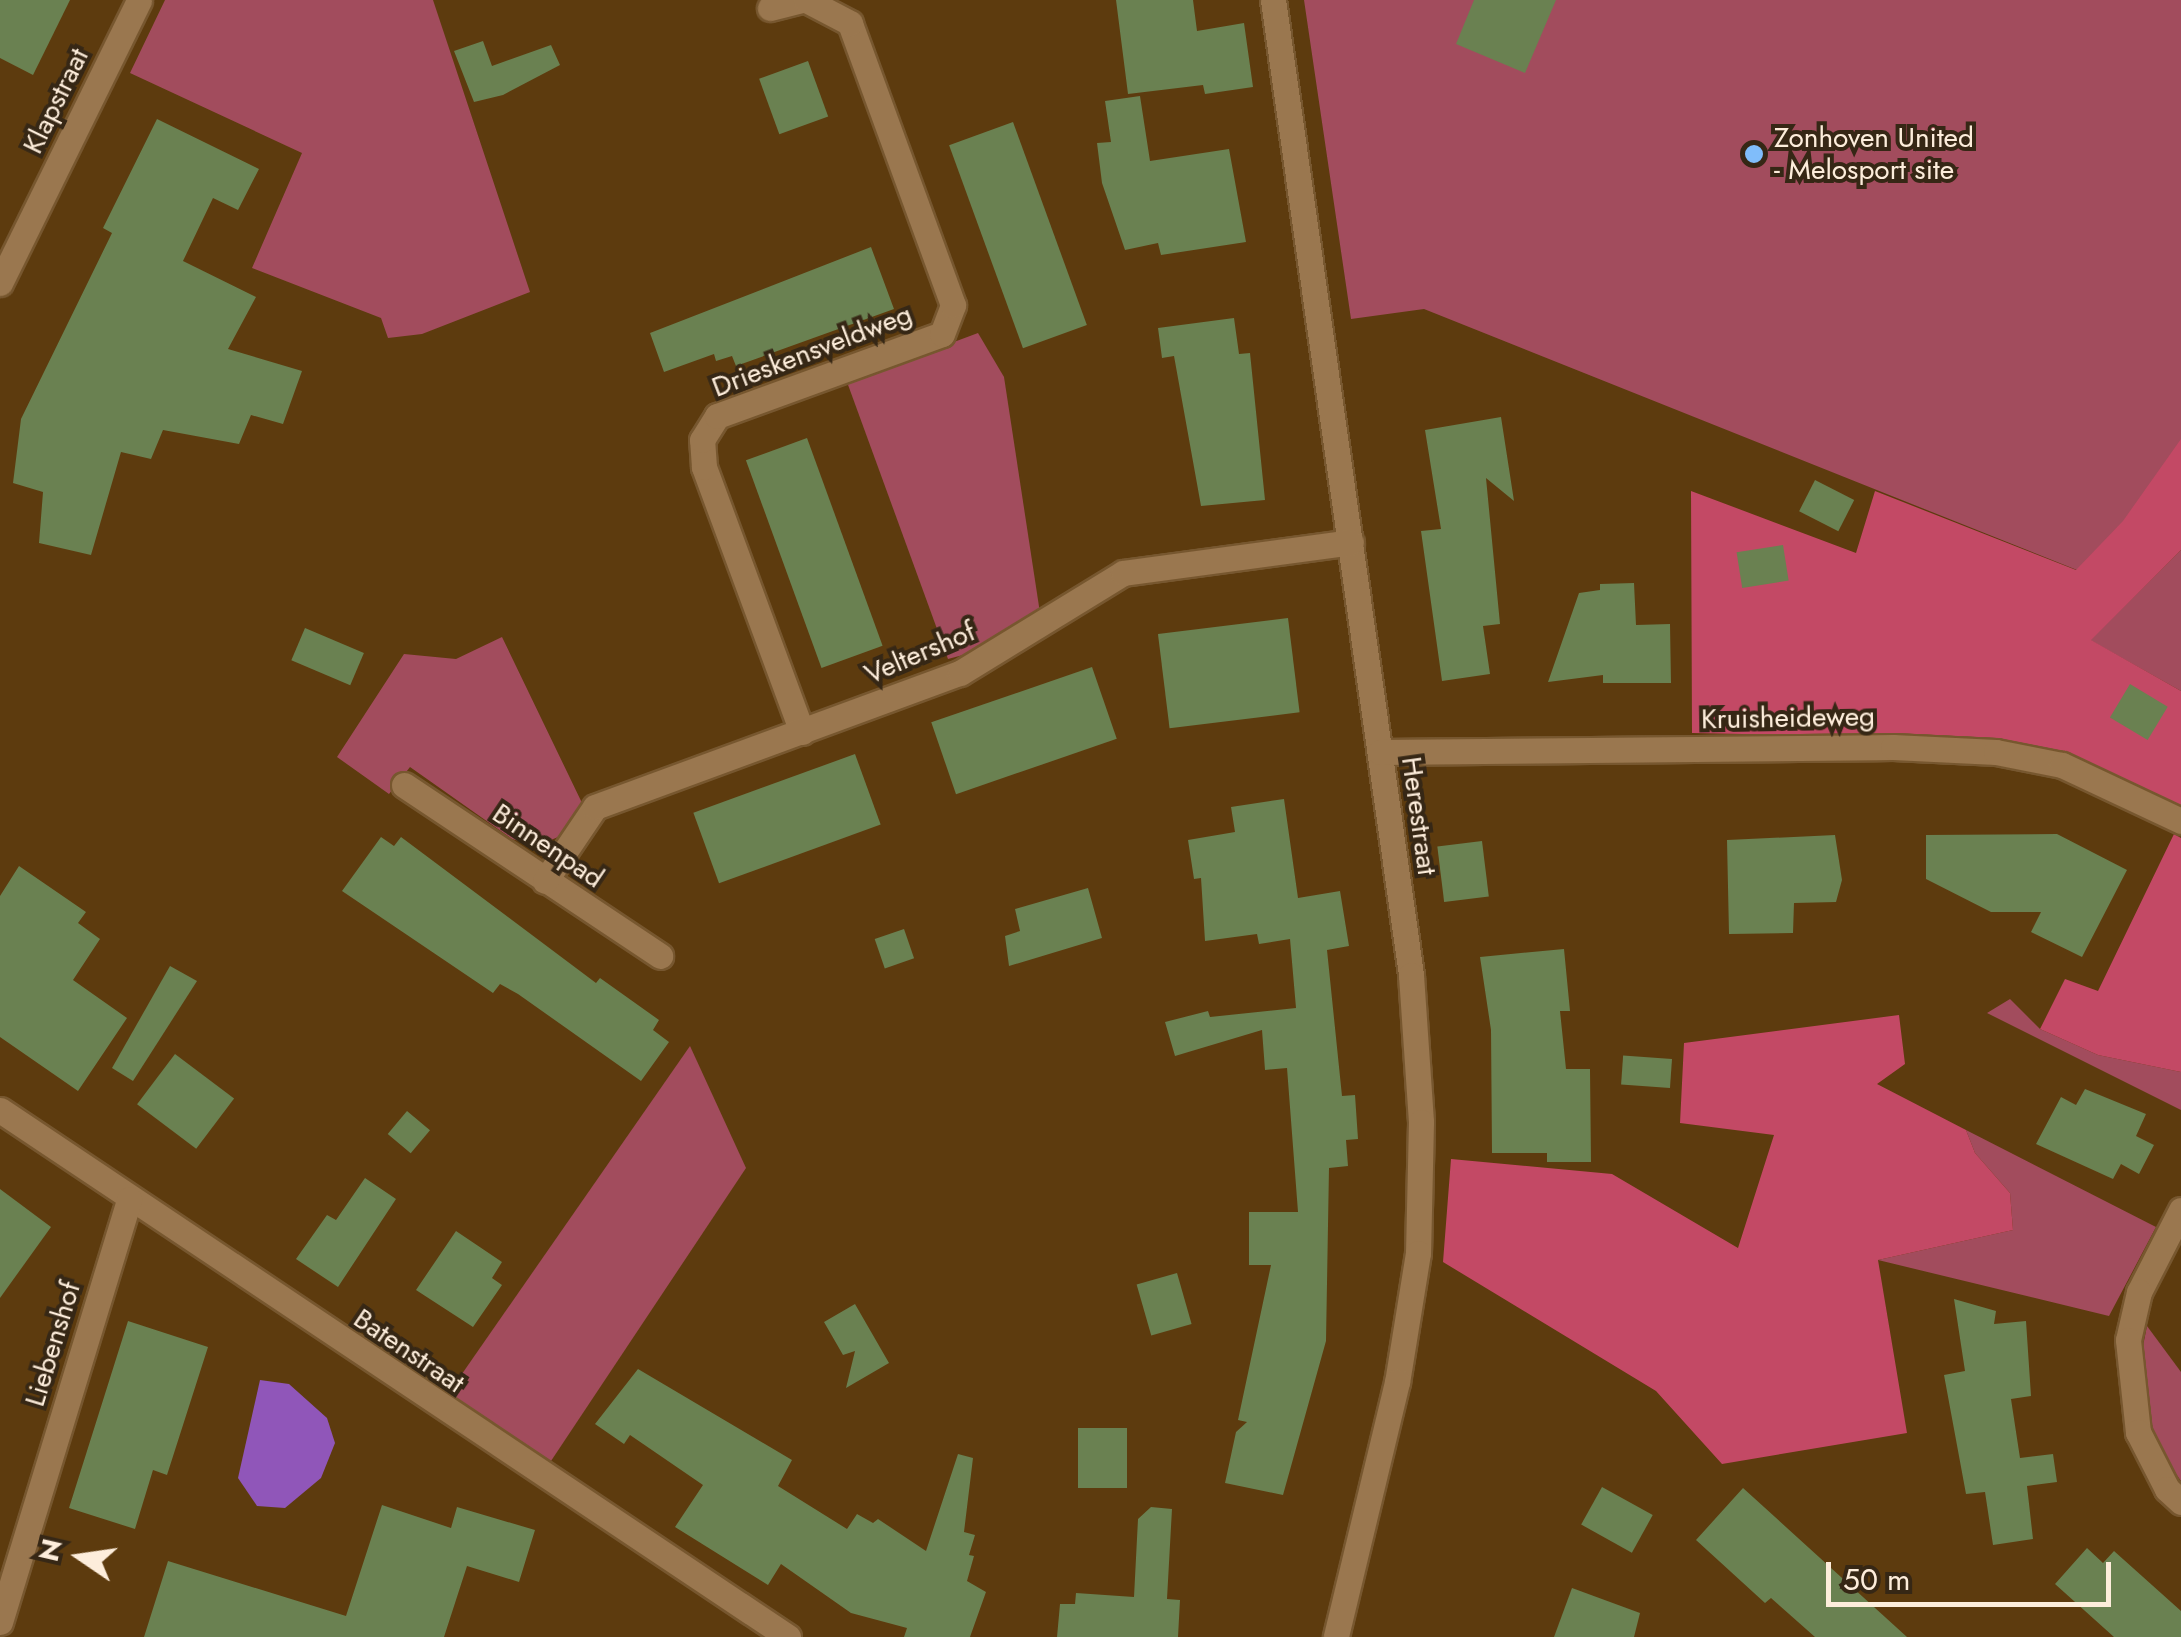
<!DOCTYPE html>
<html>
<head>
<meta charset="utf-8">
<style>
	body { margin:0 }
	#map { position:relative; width:2181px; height:1637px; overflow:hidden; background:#5d3b0e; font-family:Jost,sans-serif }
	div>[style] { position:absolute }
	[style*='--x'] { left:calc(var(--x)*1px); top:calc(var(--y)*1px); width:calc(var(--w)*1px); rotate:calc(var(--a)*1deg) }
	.green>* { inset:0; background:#a24c5d }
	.forest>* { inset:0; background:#c34965 }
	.water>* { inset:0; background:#9056b9 }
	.building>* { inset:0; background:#6a8151; transform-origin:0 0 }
	.roads { filter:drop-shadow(2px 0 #77572f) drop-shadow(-2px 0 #77572f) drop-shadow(0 2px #77572f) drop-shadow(0 -2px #77572f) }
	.minor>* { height:25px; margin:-12.5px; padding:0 12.5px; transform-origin:12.5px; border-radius:12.5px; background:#9a774f }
	.dots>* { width:28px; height:28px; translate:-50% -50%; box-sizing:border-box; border:5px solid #362715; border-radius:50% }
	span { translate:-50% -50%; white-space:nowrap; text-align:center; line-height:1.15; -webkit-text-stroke:8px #362715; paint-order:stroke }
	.street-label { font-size:28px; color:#fdeddb }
	.poi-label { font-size:28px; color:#fdeddb }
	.left { translate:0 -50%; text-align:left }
	.north { position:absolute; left:30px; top:1507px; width:100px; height:100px; -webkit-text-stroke:8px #362715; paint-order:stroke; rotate:283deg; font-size:28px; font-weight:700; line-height:40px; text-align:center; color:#fdeddb }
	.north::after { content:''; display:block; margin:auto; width:35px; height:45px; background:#fdeddb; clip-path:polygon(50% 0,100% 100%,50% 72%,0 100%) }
	.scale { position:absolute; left:1826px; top:1562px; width:285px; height:45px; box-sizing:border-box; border:5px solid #fdeddb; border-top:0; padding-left:12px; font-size:30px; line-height:35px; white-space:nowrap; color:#fdeddb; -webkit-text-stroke:8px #362715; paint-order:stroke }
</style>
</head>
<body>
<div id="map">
	<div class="green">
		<i style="clip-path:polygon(165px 0,433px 0,530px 292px,422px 334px,388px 338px,381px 318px,252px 268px,302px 153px,130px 73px)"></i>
		<i style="clip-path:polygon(1304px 0,2181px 0,2181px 442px,2117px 547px,2077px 570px,1424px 309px,1351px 319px)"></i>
		<i style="clip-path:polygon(978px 333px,1004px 377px,1040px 613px,989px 648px,948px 659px,847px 382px)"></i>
		<i style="clip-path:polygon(2181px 550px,2181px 691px,2090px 640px)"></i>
		<i style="clip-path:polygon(502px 637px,583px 805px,558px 837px,537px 846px,512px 839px,410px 767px,389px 794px,337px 757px,404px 654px,456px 659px)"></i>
		<i style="clip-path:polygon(2010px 999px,2040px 1029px,2098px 1055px,2181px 1072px,2181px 1110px,1987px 1013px)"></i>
		<i style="clip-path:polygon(690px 1046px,746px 1168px,551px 1461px,448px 1394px)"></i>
		<i style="clip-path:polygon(1966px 1130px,2156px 1227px,2109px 1316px,1878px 1260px,2013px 1230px,2010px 1193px,1975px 1153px)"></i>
		<i style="clip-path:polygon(2147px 1326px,2181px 1372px,2181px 1481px,2160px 1452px,2152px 1425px,2143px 1346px)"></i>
	</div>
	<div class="forest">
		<i style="clip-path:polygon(2181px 439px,2181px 550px,2091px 640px,2181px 691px,2181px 808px,2065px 752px,1991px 739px,1692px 733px,1691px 491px,1856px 553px,1875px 491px,2076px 570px,2123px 521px)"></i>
		<i style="clip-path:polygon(2174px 834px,2181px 838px,2181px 1072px,2098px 1055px,2040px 1029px,2065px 979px,2098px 991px)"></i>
		<i style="clip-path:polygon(1899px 1015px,1905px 1064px,1877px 1084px,1966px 1130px,1975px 1153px,2010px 1193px,2013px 1230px,1878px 1260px,1907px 1433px,1722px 1464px,1656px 1391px,1443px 1262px,1451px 1159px,1612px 1174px,1738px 1248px,1774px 1135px,1680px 1123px,1684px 1043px)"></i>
	</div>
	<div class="water">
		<i style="clip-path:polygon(260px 1380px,289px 1384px,327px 1418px,335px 1443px,321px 1478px,285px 1508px,257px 1506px,238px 1478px)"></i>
	</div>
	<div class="building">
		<i style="clip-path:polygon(0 0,70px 0,33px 75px,0 58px)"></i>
		<i style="clip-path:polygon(1116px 0,1193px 0,1197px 31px,1244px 23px,1253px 87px,1205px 94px,1203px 85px,1128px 94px)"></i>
		<i style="clip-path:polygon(1474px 0,1556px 0,1525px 73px,1456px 44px)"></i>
		<i style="clip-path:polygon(483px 41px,492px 66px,551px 45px,560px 65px,503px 95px,474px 102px,454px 51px)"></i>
		<i style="left:808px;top:61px;width:59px;height:52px;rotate:70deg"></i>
		<i style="clip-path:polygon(1140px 96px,1150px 161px,1229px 149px,1246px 242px,1161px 255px,1158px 243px,1125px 250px,1102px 183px,1097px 143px,1111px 142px,1105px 101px)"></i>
		<i style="clip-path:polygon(157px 119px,259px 169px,238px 210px,213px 198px,183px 261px,256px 297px,228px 349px,302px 371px,283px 424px,251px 415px,239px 444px,163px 430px,151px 459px,121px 452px,91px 555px,39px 543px,43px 492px,13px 483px,21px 419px,112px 233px,103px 228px)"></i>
		<i style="left:1013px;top:122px;width:216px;height:68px;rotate:70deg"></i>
		<i style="clip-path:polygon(871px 247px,894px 309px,736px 366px,732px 356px,716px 361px,714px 354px,664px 372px,650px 333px)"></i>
		<i style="clip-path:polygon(1234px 318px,1239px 354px,1250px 353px,1265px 500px,1201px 506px,1174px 356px,1162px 358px,1158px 328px)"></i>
		<i style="clip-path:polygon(1501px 417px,1514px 501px,1486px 478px,1500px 624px,1483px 626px,1490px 674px,1442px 681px,1421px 531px,1441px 529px,1425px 430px)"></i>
		<i style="left:807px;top:438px;width:221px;height:65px;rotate:70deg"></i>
		<i style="left:1815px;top:480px;width:44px;height:35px;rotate:27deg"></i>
		<i style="left:1783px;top:545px;width:36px;height:47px;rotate:81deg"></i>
		<i style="clip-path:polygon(1634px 583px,1636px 625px,1670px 624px,1671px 683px,1603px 683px,1603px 675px,1548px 682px,1579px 593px,1600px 590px,1600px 584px)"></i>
		<i style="left:1288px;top:618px;width:95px;height:131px;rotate:83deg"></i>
		<i style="left:305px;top:628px;width:64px;height:35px;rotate:23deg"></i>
		<i style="left:1092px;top:667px;width:76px;height:170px;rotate:71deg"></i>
		<i style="left:2130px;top:684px;width:44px;height:39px;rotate:31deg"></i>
		<i style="left:855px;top:754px;width:75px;height:172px;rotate:70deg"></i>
		<i style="clip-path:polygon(1284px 799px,1298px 898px,1340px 891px,1349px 946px,1327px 950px,1342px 1096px,1355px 1095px,1358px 1139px,1346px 1140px,1348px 1166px,1329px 1168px,1326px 1341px,1283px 1495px,1225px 1483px,1236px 1432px,1247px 1422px,1238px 1420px,1271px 1265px,1249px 1265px,1249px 1212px,1298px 1212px,1287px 1068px,1265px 1070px,1262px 1030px,1175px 1056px,1165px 1022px,1208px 1011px,1210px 1017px,1296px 1008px,1290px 939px,1259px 944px,1257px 934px,1205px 941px,1201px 878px,1194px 879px,1188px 840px,1235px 832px,1231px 807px)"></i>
		<i style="clip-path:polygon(2057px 834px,2127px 870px,2082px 957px,2031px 932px,2041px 912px,1991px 912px,1926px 879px,1926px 835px)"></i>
		<i style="clip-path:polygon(1835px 835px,1842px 880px,1836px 902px,1794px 903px,1793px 933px,1729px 934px,1727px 840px)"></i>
		<i style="clip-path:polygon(381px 837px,394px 846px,401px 837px,596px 983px,600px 978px,659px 1020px,653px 1030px,669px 1042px,641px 1081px,518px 994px,500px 984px,493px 993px,342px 891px)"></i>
		<i style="left:1482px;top:841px;width:56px;height:45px;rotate:83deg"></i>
		<i style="clip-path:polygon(19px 866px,86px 912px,78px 923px,100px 939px,73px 980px,127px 1018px,78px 1091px,0 1037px,0 896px)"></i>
		<i style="clip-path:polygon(1088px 888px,1102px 938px,1009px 966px,1005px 936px,1020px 931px,1015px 909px)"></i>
		<i style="left:904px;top:929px;width:31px;height:31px;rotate:71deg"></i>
		<i style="clip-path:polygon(1564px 949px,1570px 1011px,1560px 1011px,1566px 1069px,1590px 1069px,1591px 1162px,1547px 1162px,1547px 1153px,1492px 1153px,1491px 1030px,1480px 957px)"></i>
		<i style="clip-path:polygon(170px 966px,197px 981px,133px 1081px,112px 1068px)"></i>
		<i style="left:175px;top:1054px;width:74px;height:63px;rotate:37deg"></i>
		<i style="left:1672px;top:1059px;width:29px;height:49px;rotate:94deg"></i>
		<i style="clip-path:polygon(2085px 1089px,2146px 1114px,2136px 1136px,2154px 1145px,2139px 1174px,2121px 1164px,2113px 1179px,2036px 1144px,2061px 1097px,2076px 1105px)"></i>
		<i style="left:407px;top:1111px;width:30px;height:30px;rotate:40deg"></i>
		<i style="clip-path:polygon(365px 1178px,396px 1199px,338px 1287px,296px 1259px,327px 1215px,336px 1220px)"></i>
		<i style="clip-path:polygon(0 1189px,51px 1227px,0 1298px)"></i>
		<i style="clip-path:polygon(456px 1231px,502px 1262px,492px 1278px,502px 1285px,473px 1327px,416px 1290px)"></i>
		<i style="left:1177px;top:1273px;width:53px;height:42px;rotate:74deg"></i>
		<i style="clip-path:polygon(1954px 1299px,1996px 1311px,1994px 1324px,2026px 1321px,2031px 1396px,2011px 1399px,2020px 1458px,2053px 1454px,2057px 1482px,2027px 1486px,2033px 1539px,1993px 1545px,1985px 1492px,1966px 1494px,1944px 1375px,1965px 1371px)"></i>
		<i style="clip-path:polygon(855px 1304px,889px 1363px,846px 1388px,855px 1351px,843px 1355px,824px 1322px)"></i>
		<i style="clip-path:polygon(128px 1321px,208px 1347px,167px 1475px,153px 1470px,135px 1529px,69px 1508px)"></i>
		<i style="clip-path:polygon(638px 1369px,792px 1460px,778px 1486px,847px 1529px,857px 1514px,873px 1523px,878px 1519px,926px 1551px,958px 1454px,973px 1458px,964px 1532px,975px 1535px,969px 1555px,974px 1556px,967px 1581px,986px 1592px,970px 1637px,904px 1637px,907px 1628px,851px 1613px,781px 1564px,768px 1585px,675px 1527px,703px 1485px,630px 1435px,624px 1444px,595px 1424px)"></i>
		<i style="left:1078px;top:1428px;width:49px;height:60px"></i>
		<i style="left:1602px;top:1487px;width:58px;height:43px;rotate:29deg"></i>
		<i style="clip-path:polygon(1743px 1488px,1907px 1637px,1815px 1637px,1771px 1598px,1765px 1603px,1696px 1540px)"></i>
		<i style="clip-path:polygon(382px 1505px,451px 1528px,457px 1507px,535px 1530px,519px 1582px,467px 1566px,444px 1637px,144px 1637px,168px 1561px,346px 1616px)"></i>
		<i style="clip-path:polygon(1151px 1507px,1172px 1509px,1167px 1599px,1180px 1600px,1178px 1637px,1057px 1637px,1060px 1604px,1075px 1604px,1076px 1593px,1134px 1597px,1138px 1519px)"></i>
		<i style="clip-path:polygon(2087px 1548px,2103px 1563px,2114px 1551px,2181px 1611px,2181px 1637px,2114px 1637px,2055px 1584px)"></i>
		<i style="clip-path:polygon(1572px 1588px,1640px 1613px,1634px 1637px,1554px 1637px)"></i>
	</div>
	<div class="roads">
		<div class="minor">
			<i style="--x:1273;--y:0;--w:985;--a:81.94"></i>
			<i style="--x:1411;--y:975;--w:147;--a:86.1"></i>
			<i style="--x:1421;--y:1122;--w:131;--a:91.3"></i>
			<i style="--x:1418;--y:1253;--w:131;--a:99.2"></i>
			<i style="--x:1397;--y:1382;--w:262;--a:103.5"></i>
			<i style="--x:770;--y:8;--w:33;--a:-14"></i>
			<i style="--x:0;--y:283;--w:315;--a:-63.8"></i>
			<i style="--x:802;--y:732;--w:283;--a:-110.3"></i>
			<i style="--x:704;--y:467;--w:27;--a:-94"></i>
			<i style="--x:702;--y:440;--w:28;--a:-58"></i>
			<i style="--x:717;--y:416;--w:239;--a:-20"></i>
			<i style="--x:942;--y:334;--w:31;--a:-69"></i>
			<i style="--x:953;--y:305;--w:300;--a:-110.1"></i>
			<i style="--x:850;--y:23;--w:50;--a:-152.4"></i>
			<i style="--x:1380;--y:752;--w:513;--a:-0.56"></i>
			<i style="--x:1893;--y:747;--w:103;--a:2.8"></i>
			<i style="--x:1996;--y:752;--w:67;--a:11.1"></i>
			<i style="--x:2062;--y:765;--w:132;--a:25.2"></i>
			<i style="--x:404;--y:785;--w:308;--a:33.7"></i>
			<i style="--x:545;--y:881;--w:89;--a:-56"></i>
			<i style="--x:595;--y:807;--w:389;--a:-20.2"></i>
			<i style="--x:960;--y:673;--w:191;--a:-31.5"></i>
			<i style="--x:1123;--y:573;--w:230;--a:-7.7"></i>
			<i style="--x:0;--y:1110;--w:948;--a:33.77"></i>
			<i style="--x:2181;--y:1210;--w:92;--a:117.1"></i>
			<i style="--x:2139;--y:1292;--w:49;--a:102.9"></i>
			<i style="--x:2128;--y:1340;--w:93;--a:83.8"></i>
			<i style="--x:2138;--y:1432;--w:64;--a:63"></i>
			<i style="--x:2167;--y:1489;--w:19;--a:43"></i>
			<i style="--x:0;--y:1622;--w:442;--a:-73"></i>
		</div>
	</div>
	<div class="dots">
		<i style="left:1754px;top:154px;background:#80bdfa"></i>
	</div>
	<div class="street-label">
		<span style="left:56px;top:101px;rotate:-64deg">Klapstraat</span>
		<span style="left:812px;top:351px;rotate:-21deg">Drieskensveldweg</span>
		<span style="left:920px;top:653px;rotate:-23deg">Veltershof</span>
		<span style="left:1788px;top:718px;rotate:-1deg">Kruisheideweg</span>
		<span style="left:1419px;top:816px;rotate:82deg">Herestraat</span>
		<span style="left:548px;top:846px;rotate:34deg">Binnenpad</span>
		<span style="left:53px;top:1344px;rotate:-73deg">Liebenshof</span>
		<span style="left:409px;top:1351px;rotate:34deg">Batenstraat</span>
	</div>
	<div class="poi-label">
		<span class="left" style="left:1774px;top:154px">Zonhoven United<br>- Melosport site</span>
	</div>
	<div class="north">N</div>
	<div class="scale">50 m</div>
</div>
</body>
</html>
